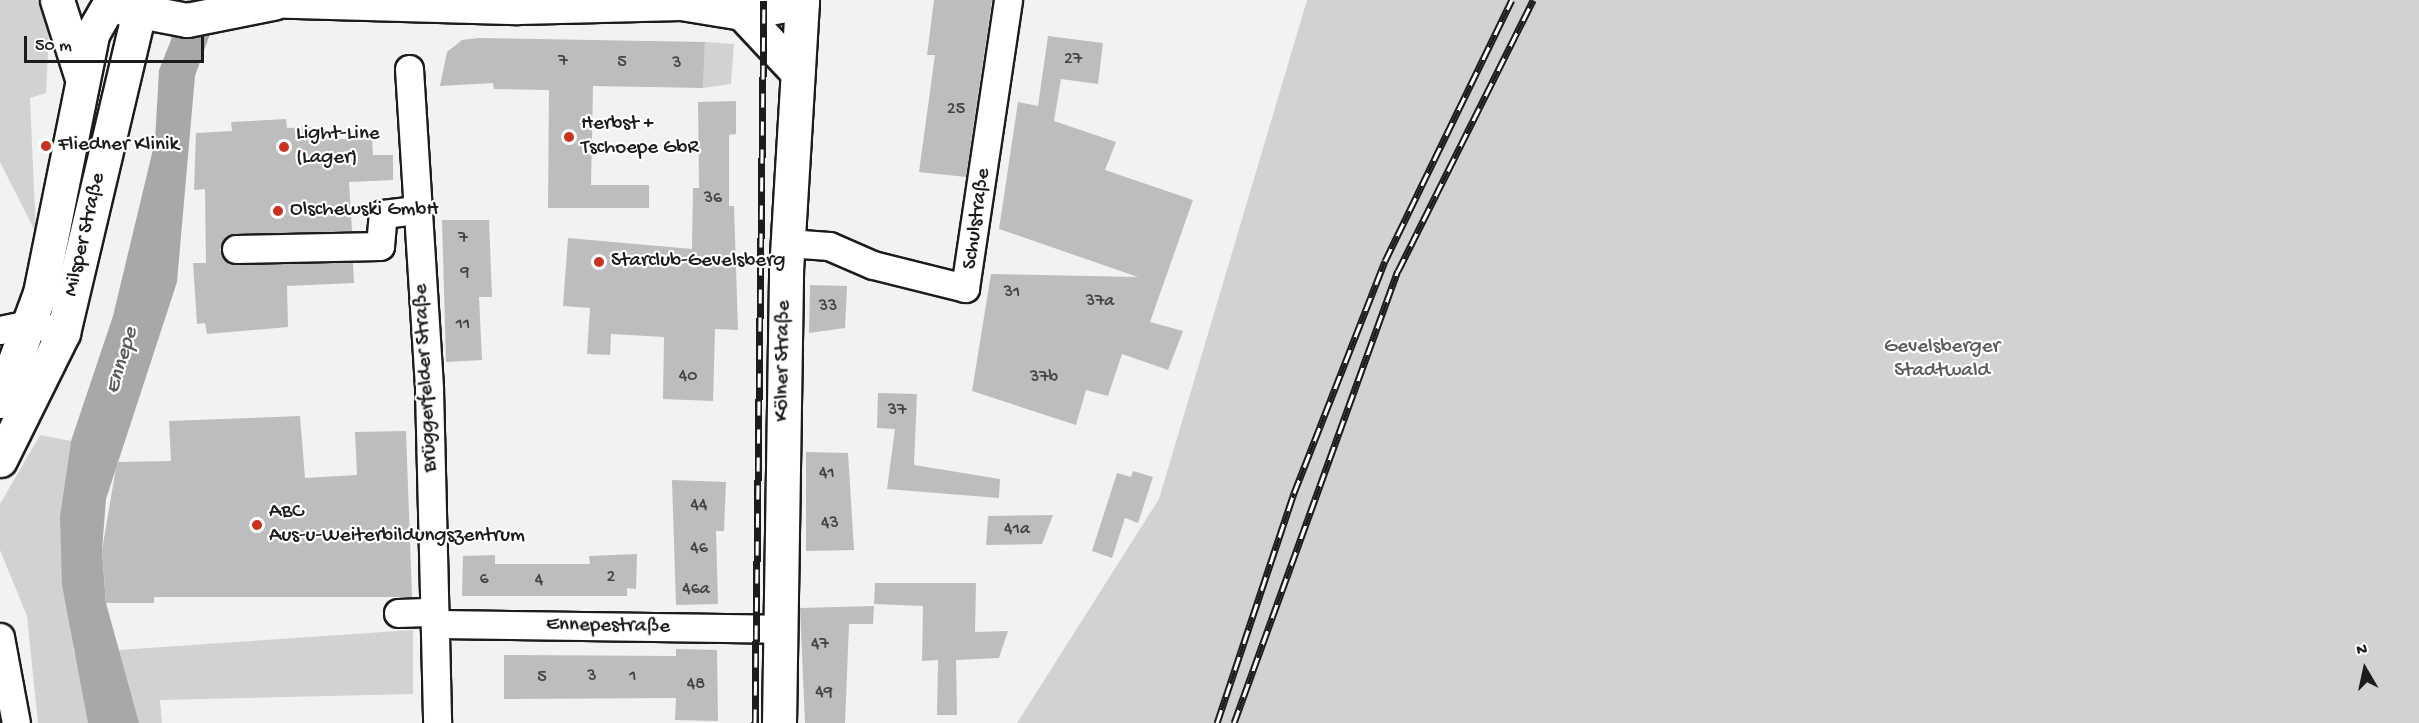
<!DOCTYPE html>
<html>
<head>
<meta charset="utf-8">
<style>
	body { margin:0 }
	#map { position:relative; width:2419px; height:723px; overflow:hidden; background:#f2f2f2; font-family:"Gochi Hand",sans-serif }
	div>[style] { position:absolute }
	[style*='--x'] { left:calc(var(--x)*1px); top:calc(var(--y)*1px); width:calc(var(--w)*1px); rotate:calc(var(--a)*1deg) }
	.green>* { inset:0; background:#d2d2d2 }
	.water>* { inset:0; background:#a8a8a8 }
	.building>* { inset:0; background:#bdbdbd }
	.roads { filter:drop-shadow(2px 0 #1c1c1c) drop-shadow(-2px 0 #1c1c1c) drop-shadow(0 2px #1c1c1c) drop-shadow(0 -2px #1c1c1c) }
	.minor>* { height:27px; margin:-13.5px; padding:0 13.5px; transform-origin:13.5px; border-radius:13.5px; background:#fff }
	.major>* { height:33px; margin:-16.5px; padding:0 16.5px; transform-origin:16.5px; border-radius:16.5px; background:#fff }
	.rail>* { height:7px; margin-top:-3.5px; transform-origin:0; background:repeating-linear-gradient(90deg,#fff 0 14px,#1c1c1c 0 28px); box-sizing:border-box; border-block:2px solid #1c1c1c }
	.dots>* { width:16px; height:16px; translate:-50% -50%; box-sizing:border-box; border:3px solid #fff; border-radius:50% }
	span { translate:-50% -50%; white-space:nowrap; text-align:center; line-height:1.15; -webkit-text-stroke:4.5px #fff; paint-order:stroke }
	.number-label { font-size:18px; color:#444 }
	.number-label span { -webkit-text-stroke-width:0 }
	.poi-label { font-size:21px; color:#1c1c1c }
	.left { translate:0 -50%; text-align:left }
	.street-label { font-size:21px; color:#1c1c1c }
	.park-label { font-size:21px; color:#5c5c5c }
	.water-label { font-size:22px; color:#5b5b5b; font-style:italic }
	.north { position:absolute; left:2335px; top:639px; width:60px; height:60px; -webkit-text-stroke:4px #fff; paint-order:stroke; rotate:351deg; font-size:16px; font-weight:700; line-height:24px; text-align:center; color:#1c1c1c }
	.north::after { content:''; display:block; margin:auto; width:21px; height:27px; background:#1c1c1c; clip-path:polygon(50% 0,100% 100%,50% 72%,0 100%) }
	.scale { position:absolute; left:24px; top:36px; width:180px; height:27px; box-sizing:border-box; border:3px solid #1c1c1c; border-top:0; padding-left:8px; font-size:18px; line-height:21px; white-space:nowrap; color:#1c1c1c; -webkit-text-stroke:4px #fff; paint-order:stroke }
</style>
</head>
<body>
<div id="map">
	<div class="green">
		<i style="clip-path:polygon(0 0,37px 0,49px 33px,46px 93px,30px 98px,36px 233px,0 162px)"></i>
		<i style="clip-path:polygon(1307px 0,2419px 0,2419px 723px,1017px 723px,1159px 499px)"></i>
		<i style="clip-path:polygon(705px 42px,734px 44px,731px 84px,703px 88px)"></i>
		<i style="clip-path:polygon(40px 435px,71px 441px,60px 516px,74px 653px,413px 630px,413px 694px,160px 700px,162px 723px,38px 723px,27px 616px,0 550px,0 504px)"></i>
	</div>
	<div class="water">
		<i style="clip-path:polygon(187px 0,222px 0,195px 76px,177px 282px,106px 499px,102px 550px,106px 603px,139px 723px,88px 723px,62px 585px,60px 516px,71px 441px,113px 316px,155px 141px,159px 70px)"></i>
	</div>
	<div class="building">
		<i style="clip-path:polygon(934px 0,992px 0,966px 177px,919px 172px,935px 55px,927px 55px)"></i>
		<i style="clip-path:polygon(1048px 36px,1103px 43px,1098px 84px,1061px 79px,1054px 121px,1116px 142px,1105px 170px,1193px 200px,1150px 322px,1183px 331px,1168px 370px,1122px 354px,1108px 396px,1086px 390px,1076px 425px,972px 391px,991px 274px,1138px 277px,999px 229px,1018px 102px,1038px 106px)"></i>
		<i style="clip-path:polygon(478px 38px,705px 42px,703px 88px,593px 86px,591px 185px,649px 185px,649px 208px,548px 208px,549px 90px,494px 89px,493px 83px,440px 86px,447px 52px,462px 40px)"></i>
		<i style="clip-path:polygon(736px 101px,736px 134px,729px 135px,729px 206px,734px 206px,738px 330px,715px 329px,713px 401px,663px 399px,664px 337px,611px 334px,610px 355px,587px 354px,590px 308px,563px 306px,568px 238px,692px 249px,693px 188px,699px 188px,698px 102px)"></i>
		<i style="clip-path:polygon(286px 119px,287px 128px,311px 127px,312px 139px,372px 139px,373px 155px,393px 155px,393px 180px,349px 182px,352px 231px,227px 236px,220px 250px,229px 263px,353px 262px,354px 283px,287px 286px,288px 327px,207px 334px,205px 323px,197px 324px,193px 263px,206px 263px,205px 189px,194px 190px,196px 133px,232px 131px,231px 122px)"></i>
		<i style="clip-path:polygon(442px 220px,489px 220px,492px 297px,479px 297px,482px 360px,446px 362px)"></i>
		<i style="clip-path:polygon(810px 285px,847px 286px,845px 328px,809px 333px)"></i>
		<i style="clip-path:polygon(878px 393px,917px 394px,914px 465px,1000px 479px,999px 498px,887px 489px,895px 429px,877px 428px)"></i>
		<i style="clip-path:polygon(300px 416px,305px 478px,357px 475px,355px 432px,406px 431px,412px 597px,154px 597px,154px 603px,106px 603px,102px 550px,117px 462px,171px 461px,169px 421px)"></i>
		<i style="clip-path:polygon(806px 452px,848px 453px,854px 550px,806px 551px)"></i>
		<i style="clip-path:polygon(1133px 471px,1153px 477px,1138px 523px,1125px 518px,1112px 558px,1092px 551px,1117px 473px,1131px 477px)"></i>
		<i style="clip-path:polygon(672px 480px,726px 482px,724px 531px,716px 531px,718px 604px,676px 605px)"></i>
		<i style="clip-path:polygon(1053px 515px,1042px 544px,986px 545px,988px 516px)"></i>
		<i style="clip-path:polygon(637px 554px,636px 589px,627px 588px,627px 596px,462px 596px,463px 556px,495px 555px,495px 564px,590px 564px,589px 556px)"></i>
		<i style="clip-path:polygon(875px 583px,976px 583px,975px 632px,1008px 631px,999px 658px,956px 660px,957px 715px,937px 715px,938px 660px,922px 661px,923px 606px,874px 604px)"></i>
		<i style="clip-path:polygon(874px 606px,873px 624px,849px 624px,845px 723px,805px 723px,800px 608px)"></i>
		<i style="clip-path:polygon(676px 649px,717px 650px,718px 721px,675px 720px,676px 698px,504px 699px,504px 655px,676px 656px)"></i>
	</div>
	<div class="roads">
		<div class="minor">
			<i style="--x:409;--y:69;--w:321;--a:86.4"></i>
			<i style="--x:429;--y:389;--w:334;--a:88.6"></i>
			<i style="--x:787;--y:243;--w:42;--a:4.1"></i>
			<i style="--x:829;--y:246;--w:48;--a:23.4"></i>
			<i style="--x:873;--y:265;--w:95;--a:14"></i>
			<i style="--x:965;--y:288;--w:291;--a:-81.5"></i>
			<i style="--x:236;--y:249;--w:144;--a:-1.2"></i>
			<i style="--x:380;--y:246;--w:32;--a:-85"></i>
			<i style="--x:383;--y:214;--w:35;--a:-7"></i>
			<i style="--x:0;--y:330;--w:33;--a:-12"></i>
			<i style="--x:32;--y:323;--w:33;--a:18"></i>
			<i style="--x:398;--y:613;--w:36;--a:-2"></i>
			<i style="--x:435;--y:624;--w:347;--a:0.8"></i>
			<i style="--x:0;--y:637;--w:87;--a:79.5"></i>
		</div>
		<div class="major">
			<i style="--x:57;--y:0;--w:79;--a:72.3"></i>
			<i style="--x:260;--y:0;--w:258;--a:1.6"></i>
			<i style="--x:518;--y:7;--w:163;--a:-1.4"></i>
			<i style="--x:681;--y:3;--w:62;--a:9.3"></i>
			<i style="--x:742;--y:13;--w:61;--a:-10.4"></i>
			<i style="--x:119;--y:7;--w:69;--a:10.8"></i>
			<i style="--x:187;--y:20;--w:88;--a:-11.2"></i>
			<i style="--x:742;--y:13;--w:81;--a:47"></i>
			<i style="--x:0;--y:401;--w:115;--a:-69.7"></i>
			<i style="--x:40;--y:293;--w:264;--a:-78.6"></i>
			<i style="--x:92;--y:34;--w:39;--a:-60"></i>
			<i style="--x:0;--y:460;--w:142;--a:-63.6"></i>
			<i style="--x:63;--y:333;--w:342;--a:-76.7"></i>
			<i style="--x:779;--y:723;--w:452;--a:-89.1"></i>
			<i style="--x:786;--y:271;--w:271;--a:-86.6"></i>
		</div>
	</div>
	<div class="rail">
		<i style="--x:755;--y:723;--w:723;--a:-89.29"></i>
		<i style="--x:1217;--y:723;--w:243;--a:-71.5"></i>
		<i style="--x:1294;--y:493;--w:249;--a:-68.6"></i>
		<i style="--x:1385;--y:261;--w:290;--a:-64.1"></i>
		<i style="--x:1234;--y:723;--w:481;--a:-70.1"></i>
		<i style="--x:1398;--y:271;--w:303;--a:-63.5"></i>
	</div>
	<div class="dots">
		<i style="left:569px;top:137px;background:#c8321e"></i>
		<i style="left:46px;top:146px;background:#c8321e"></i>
		<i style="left:284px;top:147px;background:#c8321e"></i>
		<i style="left:278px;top:211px;background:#c8321e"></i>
		<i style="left:599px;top:262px;background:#c8321e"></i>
		<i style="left:257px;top:525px;background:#c8321e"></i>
	</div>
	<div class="number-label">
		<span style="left:1073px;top:60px">27</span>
		<span style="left:563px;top:62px">7</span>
		<span style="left:622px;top:63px">5</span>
		<span style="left:677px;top:64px">3</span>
		<span style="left:956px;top:110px">25</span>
		<span style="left:713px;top:199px">36</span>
		<span style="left:463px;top:239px">7</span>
		<span style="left:465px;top:273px">9</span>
		<span style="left:1012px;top:293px">31</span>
		<span style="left:1100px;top:302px">37a</span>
		<span style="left:828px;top:307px">33</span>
		<span style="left:463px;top:325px">11</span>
		<span style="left:688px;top:377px">40</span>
		<span style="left:1044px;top:378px">37b</span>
		<span style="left:897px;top:411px">37</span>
		<span style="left:827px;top:474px">41</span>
		<span style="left:699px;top:506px">44</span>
		<span style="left:830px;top:524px">43</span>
		<span style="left:1017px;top:530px">41a</span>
		<span style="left:699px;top:549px">46</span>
		<span style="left:611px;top:578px">2</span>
		<span style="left:484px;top:580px">6</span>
		<span style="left:539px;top:581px">4</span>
		<span style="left:696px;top:590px">46a</span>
		<span style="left:820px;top:645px">47</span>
		<span style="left:592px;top:677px">3</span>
		<span style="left:633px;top:677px">1</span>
		<span style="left:542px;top:678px">5</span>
		<span style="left:696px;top:685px">48</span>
		<span style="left:824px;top:693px">49</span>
	</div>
	<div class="poi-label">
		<span class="left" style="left:581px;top:137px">Herbst +<br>Tschoepe GbR</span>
		<span class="left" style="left:296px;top:147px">Light-Line<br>(Lager)</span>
		<span class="left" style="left:58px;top:146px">Fliedner Klinik</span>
		<span class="left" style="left:290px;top:211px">Olschewski GmbH</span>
		<span class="left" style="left:611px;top:262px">Starclub-Gevelsberg</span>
		<span class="left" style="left:269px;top:525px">ABC<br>Aus-u-Weiterbildungszentrum</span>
	</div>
	<div class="street-label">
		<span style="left:978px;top:219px;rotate:-82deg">Schulstraße</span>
		<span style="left:86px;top:235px;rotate:-77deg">Milsper Straße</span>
		<span style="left:784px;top:361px;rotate:-89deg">Kölner Straße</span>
		<span style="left:427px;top:378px;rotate:-93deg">Brüggerfelder Straße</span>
		<span style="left:608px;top:627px;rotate:1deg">Ennepestraße</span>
	</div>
	<div class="park-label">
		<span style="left:1942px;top:360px">Gevelsberger<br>Stadtwald</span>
	</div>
	<div class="water-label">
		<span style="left:123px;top:361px;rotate:-73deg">Ennepe</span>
	</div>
	<div class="north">N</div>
	<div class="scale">50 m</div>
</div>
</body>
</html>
